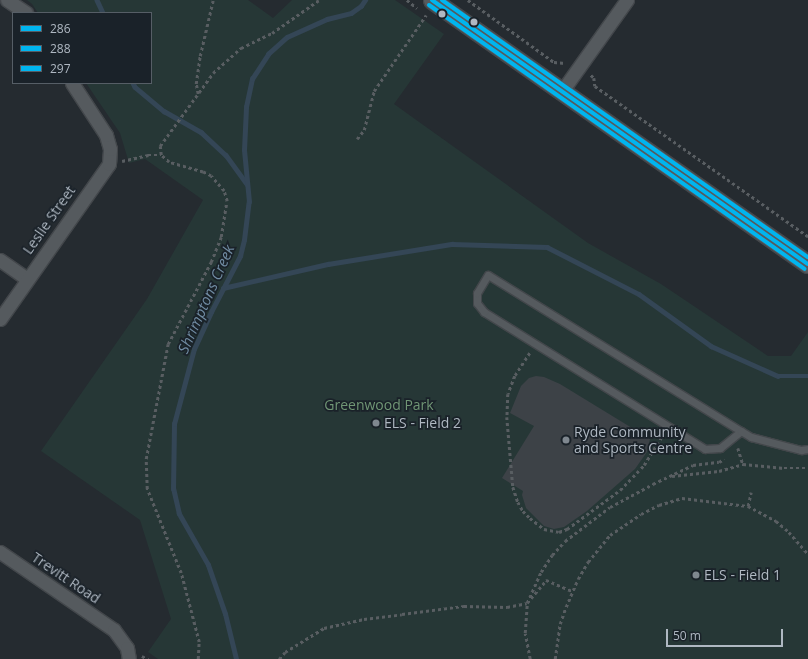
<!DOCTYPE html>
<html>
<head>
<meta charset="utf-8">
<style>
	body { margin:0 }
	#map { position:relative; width:808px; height:659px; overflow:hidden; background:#252b30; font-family:"Open Sans",sans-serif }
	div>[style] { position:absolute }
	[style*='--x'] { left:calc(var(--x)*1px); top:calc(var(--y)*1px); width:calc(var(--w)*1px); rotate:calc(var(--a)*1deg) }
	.green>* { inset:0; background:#263736 }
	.stream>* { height:4.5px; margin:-2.25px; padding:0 2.25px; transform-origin:2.25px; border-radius:2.25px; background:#344656 }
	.building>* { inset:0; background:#3d4247 }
	.path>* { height:2.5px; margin-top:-1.25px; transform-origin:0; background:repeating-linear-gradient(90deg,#595e62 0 3px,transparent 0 6px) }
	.roads { filter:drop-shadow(1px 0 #43474b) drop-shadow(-1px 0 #43474b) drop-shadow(0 1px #43474b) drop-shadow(0 -1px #43474b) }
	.service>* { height:7px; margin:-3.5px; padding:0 3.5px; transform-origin:3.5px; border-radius:3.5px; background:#555a5e }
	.minor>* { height:13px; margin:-6.5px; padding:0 6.5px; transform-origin:6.5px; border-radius:6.5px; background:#555a5e }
	.tertiary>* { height:17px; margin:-8.5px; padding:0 8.5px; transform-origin:8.5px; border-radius:8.5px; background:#555a5e }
	.bus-1>* { height:4px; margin:-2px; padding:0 2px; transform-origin:2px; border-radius:2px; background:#00b5ef }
	.bus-2>* { height:4px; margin:-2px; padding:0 2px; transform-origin:2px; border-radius:2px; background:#00b5ef }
	.bus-3>* { height:4px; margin:-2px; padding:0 2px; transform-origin:2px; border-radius:2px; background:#00b5ef }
	.dots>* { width:11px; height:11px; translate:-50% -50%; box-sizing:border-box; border:2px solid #1a2229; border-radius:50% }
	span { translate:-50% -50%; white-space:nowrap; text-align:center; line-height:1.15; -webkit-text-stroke:3.5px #1a2229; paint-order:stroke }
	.street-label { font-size:14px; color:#afb8c2 }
	.park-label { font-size:14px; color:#709675 }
	.poi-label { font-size:14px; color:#afb8c2 }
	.left { translate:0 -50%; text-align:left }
	.water-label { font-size:15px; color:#718ca3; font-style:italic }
	.legend { position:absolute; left:12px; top:12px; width:140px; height:72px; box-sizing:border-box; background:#1a2229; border:1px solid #565e66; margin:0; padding:5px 7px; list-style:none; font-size:12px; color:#afb8c2 }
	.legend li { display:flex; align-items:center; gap:8px; height:20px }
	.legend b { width:20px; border:1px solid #565e66 }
	.scale { position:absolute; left:666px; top:629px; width:117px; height:18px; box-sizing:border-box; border:2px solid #afb8c2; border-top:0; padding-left:5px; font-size:12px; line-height:14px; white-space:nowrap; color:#afb8c2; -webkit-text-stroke:3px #1a2229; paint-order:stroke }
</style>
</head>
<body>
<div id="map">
	<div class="green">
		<i style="clip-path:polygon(27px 0,248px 0,273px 18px,292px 0,395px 0,444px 34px,394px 104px,588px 243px,661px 284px,768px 356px,791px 356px,808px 332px,808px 659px,158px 659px,148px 652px,171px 619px,140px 520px,41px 451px,147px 299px,203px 200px,145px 159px,129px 163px,120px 133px,86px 83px,151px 83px,151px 13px,38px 13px,32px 4px)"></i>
	</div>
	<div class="stream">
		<i style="--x:97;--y:0;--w:14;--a:65"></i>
		<i style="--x:133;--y:83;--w:4;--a:63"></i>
		<i style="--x:135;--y:87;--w:38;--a:40"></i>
		<i style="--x:164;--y:111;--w:43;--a:29.6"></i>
		<i style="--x:201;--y:132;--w:34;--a:43"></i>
		<i style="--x:226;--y:155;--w:36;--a:54"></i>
		<i style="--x:223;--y:288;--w:108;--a:-12.9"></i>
		<i style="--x:328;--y:264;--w:126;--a:-9.2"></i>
		<i style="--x:452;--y:244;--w:95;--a:1.8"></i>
		<i style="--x:547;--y:247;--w:103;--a:27.1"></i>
		<i style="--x:639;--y:294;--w:89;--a:35.8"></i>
		<i style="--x:711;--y:346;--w:73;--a:24.1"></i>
		<i style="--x:778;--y:376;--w:30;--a:0"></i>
		<i style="--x:236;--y:659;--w:46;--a:-103.7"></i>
		<i style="--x:225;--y:614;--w:52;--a:-109.1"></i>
		<i style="--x:208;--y:565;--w:59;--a:-119.6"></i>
		<i style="--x:179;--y:514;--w:26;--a:-103"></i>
		<i style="--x:173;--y:489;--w:65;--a:-89.1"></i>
		<i style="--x:174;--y:424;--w:78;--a:-75.1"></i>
		<i style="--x:194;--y:349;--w:41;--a:-65.3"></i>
		<i style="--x:211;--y:312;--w:63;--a:-62.6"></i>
		<i style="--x:240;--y:256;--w:16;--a:-76"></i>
		<i style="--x:244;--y:240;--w:38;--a:-83"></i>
		<i style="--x:249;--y:202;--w:52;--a:-95.5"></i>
		<i style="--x:244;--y:150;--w:43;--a:-87.3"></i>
		<i style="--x:246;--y:107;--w:29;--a:-78"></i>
		<i style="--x:252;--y:79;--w:30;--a:-57"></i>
		<i style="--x:268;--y:54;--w:25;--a:-42"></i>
		<i style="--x:287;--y:37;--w:44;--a:-24.2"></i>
		<i style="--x:327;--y:19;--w:25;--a:-14"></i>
		<i style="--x:351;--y:13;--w:12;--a:-35"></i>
		<i style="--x:361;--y:6;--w:7;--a:-56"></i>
	</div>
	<div class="building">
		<i style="clip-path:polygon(536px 376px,544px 377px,560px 384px,650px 439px,647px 452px,635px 469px,587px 511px,564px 527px,554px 529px,544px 526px,526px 508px,522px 495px,523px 491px,502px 478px,534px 426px,510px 413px,521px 386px,529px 378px)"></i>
	</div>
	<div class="path">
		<i style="--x:407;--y:0;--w:13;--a:39"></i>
		<i style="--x:468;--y:0;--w:106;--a:35.8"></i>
		<i style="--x:554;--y:62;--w:11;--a:5"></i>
		<i style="--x:591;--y:75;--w:4;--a:45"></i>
		<i style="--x:594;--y:78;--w:8;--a:83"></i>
		<i style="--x:595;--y:86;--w:261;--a:35.2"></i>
		<i style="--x:198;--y:94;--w:10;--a:-101"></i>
		<i style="--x:196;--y:84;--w:28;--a:-82"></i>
		<i style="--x:200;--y:56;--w:57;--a:-76.9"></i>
		<i style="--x:357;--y:139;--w:11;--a:-52"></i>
		<i style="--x:364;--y:130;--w:40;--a:-75.6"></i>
		<i style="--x:374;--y:91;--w:92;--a:-55.6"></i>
		<i style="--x:122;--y:161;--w:27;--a:-13"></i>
		<i style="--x:148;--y:155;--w:13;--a:0"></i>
		<i style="--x:530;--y:353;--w:27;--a:123"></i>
		<i style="--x:515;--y:376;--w:19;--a:111"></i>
		<i style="--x:508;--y:394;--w:23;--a:92"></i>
		<i style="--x:507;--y:417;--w:70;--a:85.1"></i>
		<i style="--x:513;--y:487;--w:16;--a:72"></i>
		<i style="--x:518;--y:502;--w:10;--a:61"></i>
		<i style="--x:523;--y:511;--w:10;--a:45"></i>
		<i style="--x:530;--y:518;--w:18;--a:38"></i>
		<i style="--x:544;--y:529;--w:15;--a:11"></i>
		<i style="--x:559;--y:532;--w:9;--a:-21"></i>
		<i style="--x:567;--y:529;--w:66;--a:-36.3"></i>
		<i style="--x:620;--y:490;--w:35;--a:-46"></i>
		<i style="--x:644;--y:465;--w:34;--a:-58"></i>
		<i style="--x:738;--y:448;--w:17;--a:73"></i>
		<i style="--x:672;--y:476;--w:47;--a:-6.1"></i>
		<i style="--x:719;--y:471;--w:25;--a:-16"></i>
		<i style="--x:743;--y:464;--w:41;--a:5.6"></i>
		<i style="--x:784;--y:468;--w:24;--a:0"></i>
		<i style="--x:748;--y:506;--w:14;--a:-78"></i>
		<i style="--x:142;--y:656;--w:7;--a:27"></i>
		<i style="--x:198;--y:659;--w:17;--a:-87"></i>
		<i style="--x:199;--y:642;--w:71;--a:-104.6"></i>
		<i style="--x:181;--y:573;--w:91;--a:-112"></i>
		<i style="--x:147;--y:489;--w:30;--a:-92"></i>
		<i style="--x:146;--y:459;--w:117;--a:-79.2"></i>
		<i style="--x:168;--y:344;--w:93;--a:-62.3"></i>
		<i style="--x:211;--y:262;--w:27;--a:-68"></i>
		<i style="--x:221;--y:237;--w:36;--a:-81"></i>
		<i style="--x:227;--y:201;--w:10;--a:-107"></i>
		<i style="--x:224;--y:191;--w:20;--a:-131"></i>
		<i style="--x:211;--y:176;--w:9;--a:-153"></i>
		<i style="--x:203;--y:172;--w:35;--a:-164"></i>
		<i style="--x:169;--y:162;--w:11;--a:-139"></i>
		<i style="--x:161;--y:155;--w:9;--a:-96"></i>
		<i style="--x:160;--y:146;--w:90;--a:-54"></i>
		<i style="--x:213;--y:73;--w:38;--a:-42"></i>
		<i style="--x:241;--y:48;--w:34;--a:-26"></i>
		<i style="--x:272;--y:33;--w:57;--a:-35.1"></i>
		<i style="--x:279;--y:659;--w:9;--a:-49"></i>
		<i style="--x:285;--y:652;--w:46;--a:-31.6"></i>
		<i style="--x:324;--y:628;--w:41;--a:-12.7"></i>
		<i style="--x:364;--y:619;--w:38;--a:-7"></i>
		<i style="--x:402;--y:614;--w:63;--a:-7.4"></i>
		<i style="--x:464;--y:606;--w:43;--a:1.3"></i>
		<i style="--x:507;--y:607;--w:20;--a:-11"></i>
		<i style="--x:527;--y:603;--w:30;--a:-50"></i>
		<i style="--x:546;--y:580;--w:28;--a:23"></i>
		<i style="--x:530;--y:659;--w:26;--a:-101"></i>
		<i style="--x:525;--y:633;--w:30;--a:-86"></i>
		<i style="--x:527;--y:603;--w:34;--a:-66"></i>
		<i style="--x:541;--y:572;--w:20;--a:-57"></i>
		<i style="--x:552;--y:555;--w:19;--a:-47"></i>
		<i style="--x:565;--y:541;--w:56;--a:-37.1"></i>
		<i style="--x:610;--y:507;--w:49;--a:-28.1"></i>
		<i style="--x:653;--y:484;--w:44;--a:-25.4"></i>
		<i style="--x:693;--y:465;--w:26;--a:-7"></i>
		<i style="--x:719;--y:462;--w:6;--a:-31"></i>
		<i style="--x:555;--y:659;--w:35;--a:-82"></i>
		<i style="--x:560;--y:624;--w:18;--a:-71"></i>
		<i style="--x:566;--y:607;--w:30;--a:-67"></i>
		<i style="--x:578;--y:579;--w:20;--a:-60"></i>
		<i style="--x:588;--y:562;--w:35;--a:-51"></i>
		<i style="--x:610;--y:535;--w:37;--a:-34"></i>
		<i style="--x:641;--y:514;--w:20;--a:-27"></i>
		<i style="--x:659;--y:505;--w:24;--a:-17"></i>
		<i style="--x:682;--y:498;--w:66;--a:6.9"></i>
		<i style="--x:748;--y:506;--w:32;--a:28"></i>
		<i style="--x:776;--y:521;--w:17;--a:40"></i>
		<i style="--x:789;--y:532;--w:29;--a:49"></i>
	</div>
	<div class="roads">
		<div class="service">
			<i style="--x:741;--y:431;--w:27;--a:141"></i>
			<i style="--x:720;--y:448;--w:15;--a:176"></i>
			<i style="--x:705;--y:449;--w:260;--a:-148.2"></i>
			<i style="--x:484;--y:312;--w:11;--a:-128"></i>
			<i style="--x:477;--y:303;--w:10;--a:-90"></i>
			<i style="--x:477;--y:293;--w:21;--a:-59"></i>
			<i style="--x:488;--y:275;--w:297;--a:31.7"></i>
			<i style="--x:741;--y:431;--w:12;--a:31"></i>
			<i style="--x:751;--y:437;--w:52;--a:14.6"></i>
			<i style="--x:801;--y:450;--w:7;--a:-8"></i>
		</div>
		<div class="minor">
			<i style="--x:7;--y:0;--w:23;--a:34"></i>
			<i style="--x:562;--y:91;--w:112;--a:-54.5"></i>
			<i style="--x:0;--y:260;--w:33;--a:35"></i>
			<i style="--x:0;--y:319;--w:189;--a:-54.9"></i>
			<i style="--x:109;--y:164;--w:15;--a:-86"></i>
			<i style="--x:110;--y:149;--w:15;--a:-106"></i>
			<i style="--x:106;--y:135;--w:62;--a:-123.2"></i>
			<i style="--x:0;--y:552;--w:138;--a:34.4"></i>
			<i style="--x:114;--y:630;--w:22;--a:54"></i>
			<i style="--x:127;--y:648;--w:11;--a:80"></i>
		</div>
		<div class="tertiary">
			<i style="--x:432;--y:0;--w:459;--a:35.1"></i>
		</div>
	</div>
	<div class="bus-1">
		<i style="--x:432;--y:0;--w:459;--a:35.1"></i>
	</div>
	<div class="bus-2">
		<i style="--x:429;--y:5;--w:459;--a:35.1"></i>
	</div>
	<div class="bus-3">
		<i style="--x:442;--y:0;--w:447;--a:35.1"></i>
	</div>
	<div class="dots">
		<i style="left:442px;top:14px;background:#afb8c2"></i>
		<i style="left:474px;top:22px;background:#afb8c2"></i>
		<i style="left:376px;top:423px;background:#7f878f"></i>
		<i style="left:566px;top:440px;background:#7f878f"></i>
		<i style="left:696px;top:575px;background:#7f878f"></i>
	</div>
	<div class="street-label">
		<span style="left:49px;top:220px;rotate:-55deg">Leslie Street</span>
		<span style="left:66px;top:578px;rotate:34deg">Trevitt Road</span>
	</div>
	<div class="park-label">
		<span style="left:379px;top:405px">Greenwood Park</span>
	</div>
	<div class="poi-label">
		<span class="left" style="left:384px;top:423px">ELS - Field 2</span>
		<span class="left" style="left:574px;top:440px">Ryde Community<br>and Sports Centre</span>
		<span class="left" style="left:704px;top:575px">ELS - Field 1</span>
	</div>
	<div class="water-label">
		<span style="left:206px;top:299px;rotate:-66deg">Shrimptons Creek</span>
	</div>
	<ul class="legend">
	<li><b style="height:5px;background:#00b5ef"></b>286</li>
	<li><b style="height:5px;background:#00b5ef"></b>288</li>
	<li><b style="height:5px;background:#00b5ef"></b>297</li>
	</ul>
	<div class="scale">50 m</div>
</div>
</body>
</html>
